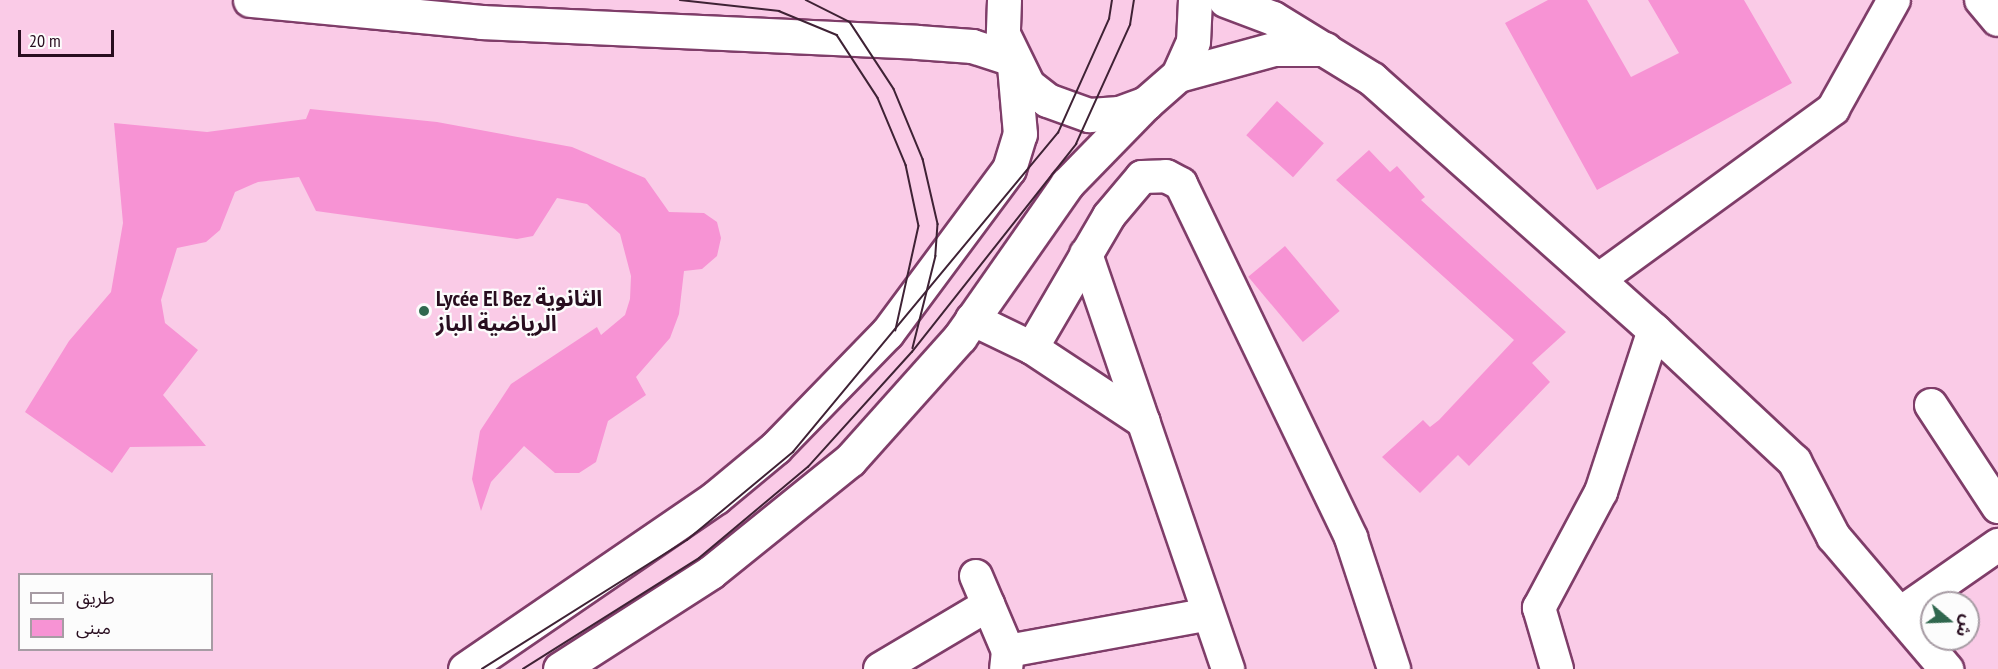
<!DOCTYPE html>
<html>
<head>
<meta charset="utf-8">
<style>
	body { margin:0 }
	#map { position:relative; width:1998px; height:669px; overflow:hidden; background:#facbe7; font-family:"PT Sans Narrow","Noto Sans Arabic",sans-serif }
	div>[style] { position:absolute }
	[style*='--x'] { left:calc(var(--x)*1px); top:calc(var(--y)*1px); width:calc(var(--w)*1px); rotate:calc(var(--a)*1deg) }
	.building>* { inset:0; background:#f793d4; transform-origin:0 0 }
	.roads { filter:drop-shadow(2px 0 #7f3d69) drop-shadow(-2px 0 #7f3d69) drop-shadow(0 2px #7f3d69) drop-shadow(0 -2px #7f3d69) }
	.street>* { height:32px; margin:-16px; padding:0 16px; transform-origin:16px; border-radius:16px; background:#fff }
	.secondary>* { height:33px; margin:-16.5px; padding:0 16.5px; transform-origin:16.5px; border-radius:16.5px; background:#fff }
	.tram>* { height:1.5px; margin:-0.75px; padding:0 0.75px; transform-origin:0.75px; border-radius:0.75px; background:#3f2235 }
	.dots>* { width:16px; height:16px; translate:-50% -50%; box-sizing:border-box; border:3px solid #fcfcfc; border-radius:50% }
	span { translate:-50% -50%; white-space:nowrap; text-align:center; line-height:1.15; -webkit-text-stroke:4.5px #fcfcfc; paint-order:stroke }
	.poi-label { font-size:22px; color:#280d1f; font-weight:700 }
	.left { translate:0 -50%; text-align:left }
	.legend { position:absolute; left:18px; top:573px; width:195px; height:78px; box-sizing:border-box; background:#fcfcfc; border:2px solid #a79ca4; margin:0; padding:8px 10px; list-style:none; font-size:18px; color:#280d1f }
	.legend li { display:flex; align-items:center; gap:12px; height:30px }
	.legend b { width:30px; border:2px solid #a79ca4 }
	.north { position:absolute; left:1920px; top:591px; width:60px; height:60px; box-sizing:border-box; background:#fcfcfc; border:2px solid #a79ca4; border-radius:50%; rotate:109deg; font-size:16px; font-weight:700; line-height:24px; text-align:center; color:#280d1f }
	.north::after { content:''; display:block; margin:auto; width:21px; height:27px; background:#30674e; clip-path:polygon(50% 0,100% 100%,50% 72%,0 100%) }
	.scale { position:absolute; left:18px; top:30px; width:96px; height:27px; box-sizing:border-box; border:3px solid #280d1f; border-top:0; padding-left:8px; font-size:18px; line-height:21px; white-space:nowrap; color:#280d1f; -webkit-text-stroke:4px #fcfcfc; paint-order:stroke }
</style>
</head>
<body>
<div id="map">
	<div class="building">
		<i style="clip-path:polygon(1548px 0,1587px 0,1631px 77px,1679px 53px,1648px 0,1744px 0,1792px 83px,1597px 190px,1505px 23px)"></i>
		<i style="left:1277px;top:101px;width:63px;height:46px;rotate:42deg"></i>
		<i style="clip-path:polygon(310px 109px,437px 122px,572px 147px,645px 178px,669px 212px,704px 213px,717px 222px,721px 238px,717px 256px,702px 269px,684px 271px,679px 314px,670px 338px,636px 377px,646px 395px,608px 421px,596px 462px,579px 473px,555px 473px,524px 446px,491px 482px,481px 511px,472px 479px,480px 431px,511px 384px,597px 327px,601px 335px,625px 315px,630px 299px,631px 276px,620px 234px,587px 204px,557px 198px,533px 236px,517px 239px,316px 211px,299px 177px,258px 182px,235px 192px,220px 230px,206px 242px,177px 248px,161px 300px,165px 323px,198px 350px,163px 395px,206px 446px,130px 447px,112px 473px,25px 412px,69px 341px,111px 292px,123px 223px,114px 123px,207px 132px,306px 119px)"></i>
		<i style="clip-path:polygon(1369px 150px,1390px 172px,1397px 166px,1425px 197px,1421px 200px,1566px 332px,1532px 363px,1550px 382px,1469px 466px,1458px 455px,1420px 493px,1382px 457px,1423px 420px,1430px 427px,1439px 420px,1514px 340px,1336px 180px)"></i>
		<i style="left:1285px;top:246px;width:85px;height:48px;rotate:50deg"></i>
	</div>
	<div class="roads">
		<div class="street">
			<i style="--x:1981;--y:0;--w:26;--a:50"></i>
			<i style="--x:1086;--y:254;--w:439;--a:71.1"></i>
			<i style="--x:1598;--y:280;--w:291;--a:-36"></i>
			<i style="--x:1833;--y:109;--w:125;--a:-60.8"></i>
			<i style="--x:972;--y:319;--w:67;--a:25.8"></i>
			<i style="--x:1032;--y:348;--w:134;--a:33.5"></i>
			<i style="--x:1032;--y:348;--w:153;--a:-59.7"></i>
			<i style="--x:1109;--y:216;--w:51;--a:-49.8"></i>
			<i style="--x:1142;--y:177;--w:24;--a:-2"></i>
			<i style="--x:1166;--y:176;--w:17;--a:28"></i>
			<i style="--x:1181;--y:184;--w:393;--a:64.3"></i>
			<i style="--x:1351;--y:538;--w:138;--a:71.8"></i>
			<i style="--x:1931;--y:405;--w:122;--a:56.7"></i>
			<i style="--x:976;--y:576;--w:82;--a:66.9"></i>
			<i style="--x:1008;--y:651;--w:18;--a:96"></i>
			<i style="--x:1899;--y:614;--w:121;--a:-34.9"></i>
			<i style="--x:1008;--y:651;--w:204;--a:-10.4"></i>
			<i style="--x:880;--y:669;--w:126;--a:-30.7"></i>
			<i style="--x:1557;--y:669;--w:64;--a:-106.4"></i>
			<i style="--x:1539;--y:608;--w:132;--a:-61.9"></i>
			<i style="--x:1601;--y:492;--w:170;--a:-71.9"></i>
		</div>
		<div class="secondary">
			<i style="--x:250;--y:0;--w:232;--a:5.4"></i>
			<i style="--x:481;--y:22;--w:436;--a:2.6"></i>
			<i style="--x:917;--y:42;--w:55;--a:4.2"></i>
			<i style="--x:972;--y:46;--w:40;--a:18"></i>
			<i style="--x:1004;--y:0;--w:34;--a:92"></i>
			<i style="--x:1003;--y:34;--w:57;--a:63.9"></i>
			<i style="--x:1028;--y:85;--w:24;--a:38"></i>
			<i style="--x:1047;--y:100;--w:45;--a:19.7"></i>
			<i style="--x:1089;--y:115;--w:30;--a:-4"></i>
			<i style="--x:1119;--y:113;--w:29;--a:-20"></i>
			<i style="--x:1146;--y:103;--w:43;--a:-41.2"></i>
			<i style="--x:1178;--y:75;--w:36;--a:-66"></i>
			<i style="--x:1193;--y:42;--w:42;--a:-87.3"></i>
			<i style="--x:1225;--y:0;--w:51;--a:20.6"></i>
			<i style="--x:1273;--y:18;--w:116;--a:31.6"></i>
			<i style="--x:1372;--y:79;--w:378;--a:41.7"></i>
			<i style="--x:1654;--y:330;--w:192;--a:43.1"></i>
			<i style="--x:1794;--y:461;--w:85;--a:62.5"></i>
			<i style="--x:1833;--y:536;--w:175;--a:49.6"></i>
			<i style="--x:1178;--y:75;--w:99;--a:-15.2"></i>
			<i style="--x:1274;--y:49;--w:51;--a:0"></i>
			<i style="--x:465;--y:669;--w:304;--a:-34.4"></i>
			<i style="--x:716;--y:497;--w:77;--a:-39.7"></i>
			<i style="--x:775;--y:448;--w:161;--a:-45.8"></i>
			<i style="--x:887;--y:333;--w:204;--a:-53.4"></i>
			<i style="--x:1009;--y:169;--w:37;--a:-73"></i>
			<i style="--x:1020;--y:134;--w:69;--a:-95"></i>
			<i style="--x:560;--y:669;--w:179;--a:-32.7"></i>
			<i style="--x:711;--y:572;--w:179;--a:-38.9"></i>
			<i style="--x:850;--y:460;--w:165;--a:-48.2"></i>
			<i style="--x:960;--y:337;--w:187;--a:-55"></i>
			<i style="--x:1067;--y:184;--w:113;--a:-45.7"></i>
		</div>
	</div>
	<div class="tram">
		<i style="--x:680;--y:0;--w:100;--a:6.3"></i>
		<i style="--x:779;--y:11;--w:63;--a:22.5"></i>
		<i style="--x:837;--y:35;--w:75;--a:56.9"></i>
		<i style="--x:878;--y:98;--w:73;--a:67.3"></i>
		<i style="--x:906;--y:165;--w:62;--a:78"></i>
		<i style="--x:919;--y:226;--w:107;--a:102.5"></i>
		<i style="--x:806;--y:0;--w:49;--a:26.6"></i>
		<i style="--x:850;--y:22;--w:80;--a:56.7"></i>
		<i style="--x:894;--y:89;--w:76;--a:67.5"></i>
		<i style="--x:923;--y:159;--w:67;--a:77"></i>
		<i style="--x:938;--y:224;--w:32;--a:94"></i>
		<i style="--x:936;--y:256;--w:95;--a:104"></i>
		<i style="--x:482;--y:669;--w:242;--a:-32.2"></i>
		<i style="--x:687;--y:540;--w:138;--a:-39.7"></i>
		<i style="--x:793;--y:452;--w:415;--a:-50.3"></i>
		<i style="--x:1058;--y:133;--w:125;--a:-65.9"></i>
		<i style="--x:1109;--y:19;--w:19;--a:-81"></i>
		<i style="--x:523;--y:669;--w:208;--a:-32.2"></i>
		<i style="--x:699;--y:558;--w:142;--a:-39.9"></i>
		<i style="--x:808;--y:467;--w:155;--a:-47.9"></i>
		<i style="--x:912;--y:352;--w:265;--a:-51.7"></i>
		<i style="--x:1076;--y:144;--w:131;--a:-65.6"></i>
		<i style="--x:1130;--y:25;--w:25;--a:-81"></i>
	</div>
	<div class="dots">
		<i style="left:424px;top:311px;background:#30674e"></i>
	</div>
	<div class="poi-label">
		<span class="left" style="left:436px;top:311px">Lycée El Bez الثانوية<br>الرياضية الباز</span>
	</div>
	<ul class="legend">
	<li><b style="height:8px;background:#fff"></b>طريق</li>
	<li><b style="height:16px;background:#f793d4"></b>مبنى</li>
	</ul>
	<div class="north">ش</div>
	<div class="scale">20 m</div>
</div>
</body>
</html>
